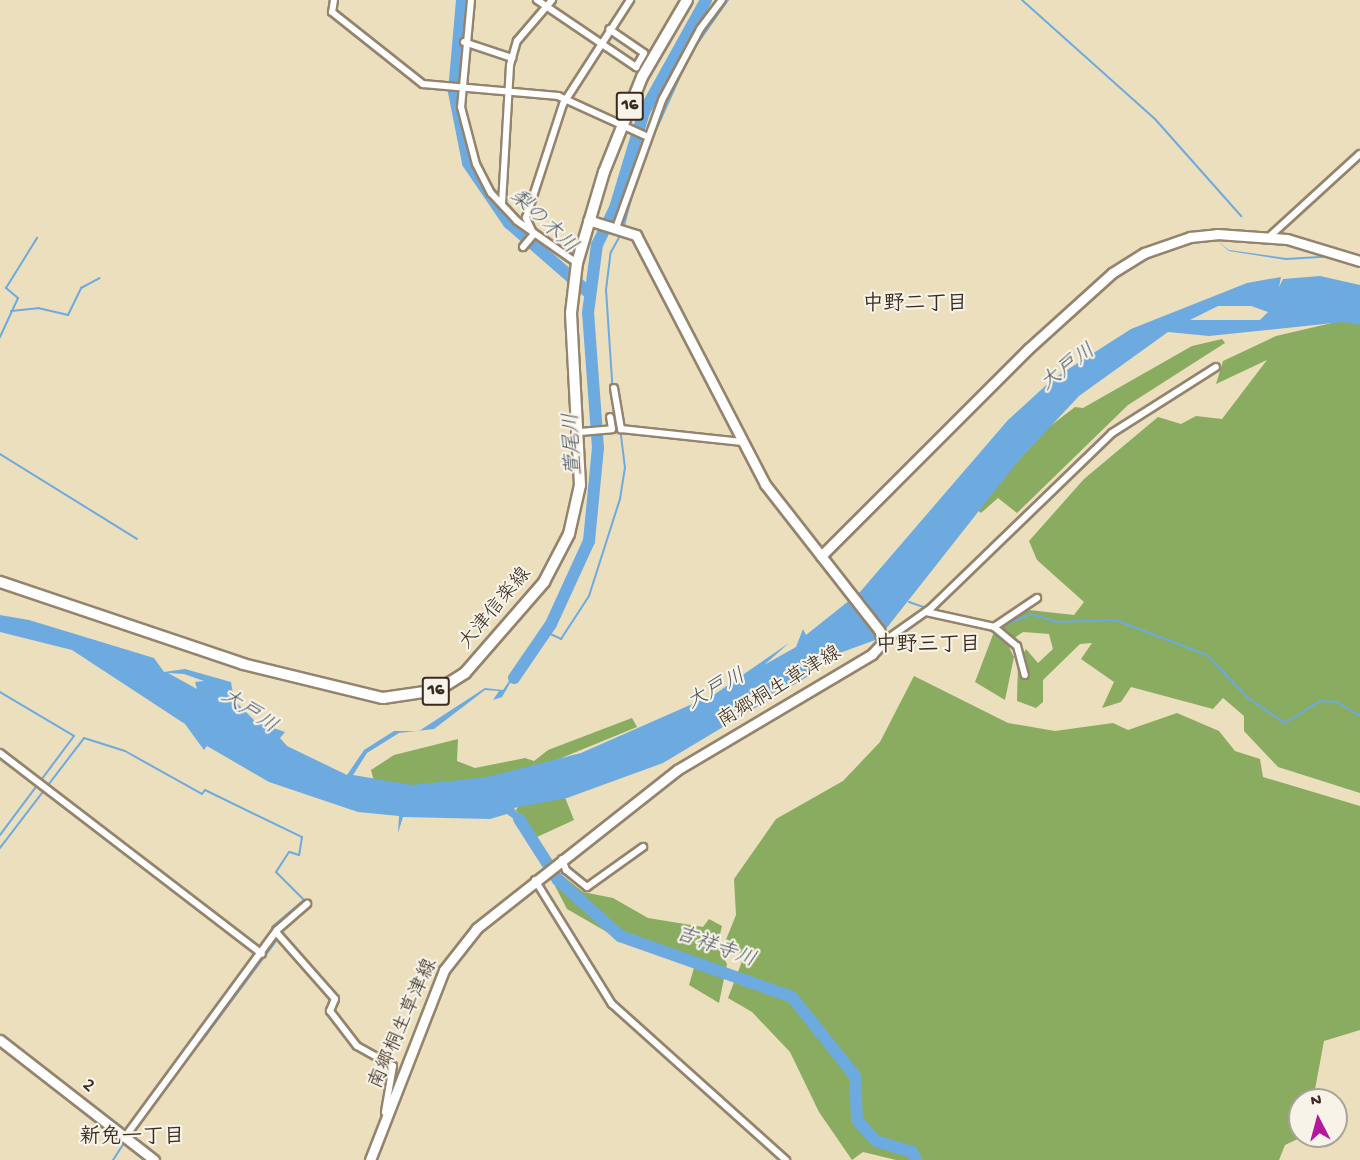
<!DOCTYPE html>
<html>
<head>
<meta charset="utf-8">
<style>
	body { margin:0 }
	#map { position:relative; width:1360px; height:1160px; overflow:hidden; background:#ecdfbe; font-family:"Gochi Hand","Klee One",sans-serif }
	div>[style] { position:absolute }
	[style*='--x'] { left:calc(var(--x)*1px); top:calc(var(--y)*1px); width:calc(var(--w)*1px); rotate:calc(var(--a)*1deg) }
	.forest>* { inset:0; background:#89ac60 }
	.water>* { inset:0; background:#6daadf }
	.stream>* { height:2px; margin:-1px; padding:0 1px; transform-origin:1px; border-radius:1px; background:#6daadf }
	.river>* { height:12px; margin:-6px; padding:0 6px; transform-origin:6px; border-radius:6px; background:#6daadf }
	.roads { filter:drop-shadow(2px 0 #94846e) drop-shadow(-2px 0 #94846e) drop-shadow(0 2px #94846e) drop-shadow(0 -2px #94846e) }
	.street>* { height:6px; margin:-3px; padding:0 3px; transform-origin:3px; border-radius:3px; background:#fff }
	.secondary>* { height:9px; margin:-4.5px; padding:0 4.5px; transform-origin:4.5px; border-radius:4.5px; background:#fff }
	.primary>* { height:10px; margin:-5px; padding:0 5px; transform-origin:5px; border-radius:5px; background:#fff }
	span { translate:-50% -50%; white-space:nowrap; text-align:center; line-height:1.15; -webkit-text-stroke:4.5px #f7f3e8; paint-order:stroke }
	.shield-label span { padding:2px 4px; background:#f7f3e8; border:2px solid; border-radius:4px; -webkit-text-stroke-width:0 }
	.shield-label { font-size:18px; color:#3b2a1e; font-weight:700 }
	.street-label { font-size:20px; color:#3b2a1e }
	.water-label { font-size:21px; color:#4c5762; font-style:italic }
	.neighbourhood-label { font-size:21px; color:#3b2a1e; font-weight:700 }
	.north { position:absolute; left:1288px; top:1088px; width:60px; height:60px; box-sizing:border-box; background:#f7f3e8; border:2px solid #aca397; border-radius:50%; rotate:354deg; font-size:16px; font-weight:700; line-height:24px; text-align:center; color:#3b2a1e }
	.north::after { content:''; display:block; margin:auto; width:21px; height:27px; background:#b5179e; clip-path:polygon(50% 0,100% 100%,50% 72%,0 100%) }
</style>
</head>
<body>
<div id="map">
	<div class="forest">
		<i style="clip-path:polygon(1349px 319px,1360px 323px,1360px 793px,1278px 767px,1244px 731px,1244px 716px,1223px 698px,1213px 709px,1131px 687px,1121px 702px,1102px 708px,1114px 682px,1081px 659px,1092px 643px,1080px 644px,1043px 680px,1043px 702px,1036px 708px,1017px 701px,1018px 663px,1026px 649px,1038px 663px,1053px 649px,1049px 634px,1023px 632px,1007px 643px,1014px 657px,1005px 700px,975px 682px,994px 632px,1029px 610px,1074px 615px,1084px 602px,1037px 560px,1029px 541px,1084px 479px,1158px 417px,1181px 424px,1196px 416px,1222px 419px,1267px 360px,1216px 384px,1223px 361px,1276px 336px)"></i>
		<i style="clip-path:polygon(1222px 339px,1225px 343px,1128px 405px,1017px 513px,998px 498px,981px 513px,975px 508px,1049px 427px,1075px 407px,1083px 408px,1192px 346px)"></i>
		<i style="clip-path:polygon(914px 676px,1008px 723px,1055px 731px,1113px 723px,1128px 730px,1177px 713px,1219px 731px,1235px 751px,1260px 759px,1263px 777px,1360px 806px,1360px 1030px,1324px 1041px,1313px 1100px,1300px 1100px,1300px 1136px,1304px 1136px,1285px 1145px,1279px 1160px,896px 1160px,863px 1152px,852px 1160px,819px 1112px,790px 1052px,752px 1012px,728px 998px,744px 956px,725px 942px,736px 915px,734px 879px,776px 819px,843px 781px,880px 742px)"></i>
		<i style="clip-path:polygon(632px 718px,637px 727px,554px 761px,488px 779px,412px 788px,375px 785px,371px 770px,394px 755px,458px 739px,457px 761px,475px 768px,525px 758px,534px 761px,548px 750px)"></i>
		<i style="clip-path:polygon(564px 795px,574px 820px,537px 837px,526px 830px,516px 810px,521px 802px)"></i>
		<i style="clip-path:polygon(563px 876px,583px 892px,613px 898px,648px 918px,703px 927px,709px 919px,722px 926px,717px 946px,727px 964px,719px 1003px,689px 985px,696px 961px,619px 939px,567px 909px,555px 886px)"></i>
	</div>
	<div class="water">
		<i style="clip-path:polygon(1215px 239px,1229px 250px,1286px 258px,1337px 255px,1360px 266px,1336px 257px,1286px 260px,1229px 251px)"></i>
		<i style="clip-path:polygon(evenodd,1320px 276px,1360px 285px,1360px 325px,1343px 322px,1209px 336px,1168px 332px,1079px 396px,1019px 460px,878px 639px,826px 658px,810px 675px,663px 763px,567px 798px,514px 808px,530px 831px,507px 814px,490px 819px,403px 817px,398px 833px,399px 816px,358px 812px,269px 782px,207px 746px,204px 750px,185px 724px,72px 650px,0 632px,0 615px,29px 620px,154px 658px,164px 672px,185px 669px,231px 682px,234px 700px,256px 722px,285px 732px,280px 738px,287px 746px,347px 775px,364px 750px,394px 731px,419px 731px,485px 688px,503px 690px,523px 661px,502px 697px,493px 700px,499px 691px,485px 690px,434px 729px,399px 733px,367px 753px,353px 775px,412px 785px,487px 777px,581px 753px,715px 694px,789px 643px,764px 665px,796px 647px,803px 629px,806px 635px,860px 592px,1008px 420px,1053px 379px,1131px 329px,1247px 283px,1281px 277px,1279px 287px,1283px 279px,1320px 276px,1218px 306px,1251px 306px,1268px 312px,1260px 320px,1190px 320px,1218px 306px,1320px 276px,168px 673px,184px 674px,204px 681px,195px 682px,197px 689px,168px 673px)"></i>
	</div>
	<div class="stream">
		<i style="--x:1022;--y:0;--w:178;--a:41.8"></i>
		<i style="--x:1155;--y:119;--w:130;--a:48.4"></i>
		<i style="--x:646;--y:152;--w:107;--a:-65.8"></i>
		<i style="--x:690;--y:54;--w:66;--a:-54.9"></i>
		<i style="--x:623;--y:229;--w:39;--a:-75"></i>
		<i style="--x:11;--y:311;--w:27;--a:-6"></i>
		<i style="--x:38;--y:308;--w:31;--a:13"></i>
		<i style="--x:68;--y:315;--w:30;--a:-64"></i>
		<i style="--x:81;--y:288;--w:21;--a:-28"></i>
		<i style="--x:0;--y:337;--w:43;--a:-65.2"></i>
		<i style="--x:18;--y:298;--w:16;--a:-140"></i>
		<i style="--x:6;--y:288;--w:59;--a:-58.2"></i>
		<i style="--x:613;--y:395;--w:105;--a:-93.8"></i>
		<i style="--x:606;--y:290;--w:38;--a:-83"></i>
		<i style="--x:611;--y:252;--w:21;--a:-61"></i>
		<i style="--x:0;--y:454;--w:161;--a:31.8"></i>
		<i style="--x:909;--y:602;--w:18;--a:19"></i>
		<i style="--x:978;--y:621;--w:12;--a:9"></i>
		<i style="--x:1002;--y:626;--w:31;--a:-22"></i>
		<i style="--x:1031;--y:614;--w:28;--a:17"></i>
		<i style="--x:1058;--y:622;--w:57;--a:-2"></i>
		<i style="--x:1115;--y:620;--w:98;--a:20.8"></i>
		<i style="--x:1207;--y:655;--w:59;--a:46.4"></i>
		<i style="--x:1248;--y:698;--w:45;--a:34"></i>
		<i style="--x:1285;--y:723;--w:41;--a:-32.2"></i>
		<i style="--x:1320;--y:701;--w:17;--a:3"></i>
		<i style="--x:1337;--y:702;--w:27;--a:31"></i>
		<i style="--x:546;--y:632;--w:17;--a:25"></i>
		<i style="--x:561;--y:639;--w:51;--a:-56.9"></i>
		<i style="--x:589;--y:596;--w:102;--a:-72.3"></i>
		<i style="--x:620;--y:499;--w:31;--a:-81"></i>
		<i style="--x:625;--y:468;--w:38;--a:-97"></i>
		<i style="--x:0;--y:692;--w:86;--a:30.7"></i>
		<i style="--x:74;--y:736;--w:124;--a:126.8"></i>
		<i style="--x:0;--y:848;--w:138;--a:-52.6"></i>
		<i style="--x:84;--y:738;--w:43;--a:17.6"></i>
		<i style="--x:125;--y:751;--w:88;--a:29.2"></i>
		<i style="--x:202;--y:794;--w:5;--a:-53"></i>
		<i style="--x:205;--y:790;--w:108;--a:25.9"></i>
		<i style="--x:302;--y:837;--w:18;--a:99"></i>
		<i style="--x:299;--y:855;--w:10;--a:-163"></i>
		<i style="--x:289;--y:852;--w:24;--a:123"></i>
		<i style="--x:276;--y:872;--w:40;--a:45"></i>
		<i style="--x:304;--y:900;--w:42;--a:139.8"></i>
		<i style="--x:201;--y:1042;--w:126;--a:-53.4"></i>
		<i style="--x:136;--y:1127;--w:101;--a:-53"></i>
		<i style="--x:113;--y:1160;--w:20;--a:-57"></i>
	</div>
	<div class="river">
		<i style="--x:462;--y:0;--w:92;--a:95"></i>
		<i style="--x:454;--y:92;--w:72;--a:78.8"></i>
		<i style="--x:468;--y:163;--w:73;--a:55.7"></i>
		<i style="--x:509;--y:223;--w:106;--a:41.2"></i>
		<i style="--x:514;--y:678;--w:65;--a:-55.6"></i>
		<i style="--x:551;--y:624;--w:91;--a:-65.4"></i>
		<i style="--x:589;--y:541;--w:93;--a:-84.5"></i>
		<i style="--x:598;--y:448;--w:135;--a:-94.2"></i>
		<i style="--x:588;--y:313;--w:69;--a:-82.5"></i>
		<i style="--x:597;--y:245;--w:41;--a:-64.1"></i>
		<i style="--x:615;--y:208;--w:100;--a:-73.2"></i>
		<i style="--x:644;--y:112;--w:128;--a:-61"></i>
		<i style="--x:519;--y:819;--w:72;--a:57.4"></i>
		<i style="--x:558;--y:880;--w:84;--a:42.1"></i>
		<i style="--x:620;--y:936;--w:182;--a:19.5"></i>
		<i style="--x:792;--y:997;--w:101;--a:51.4"></i>
		<i style="--x:855;--y:1076;--w:44;--a:87.4"></i>
		<i style="--x:857;--y:1120;--w:28;--a:48"></i>
		<i style="--x:876;--y:1141;--w:38;--a:17"></i>
		<i style="--x:912;--y:1152;--w:9;--a:63"></i>
	</div>
	<div class="roads">
		<div class="street">
			<i style="--x:334;--y:0;--w:12;--a:99"></i>
			<i style="--x:332;--y:12;--w:116;--a:38.4"></i>
			<i style="--x:423;--y:84;--w:136;--a:5.1"></i>
			<i style="--x:558;--y:96;--w:99;--a:24.5"></i>
			<i style="--x:471;--y:0;--w:107;--a:95.3"></i>
			<i style="--x:461;--y:107;--w:59;--a:75.3"></i>
			<i style="--x:476;--y:164;--w:33;--a:63"></i>
			<i style="--x:491;--y:193;--w:38;--a:47"></i>
			<i style="--x:517;--y:221;--w:73;--a:35"></i>
			<i style="--x:537;--y:0;--w:120;--a:34.1"></i>
			<i style="--x:636;--y:67;--w:16;--a:-60"></i>
			<i style="--x:644;--y:53;--w:42;--a:-145.6"></i>
			<i style="--x:464;--y:42;--w:51;--a:18.4"></i>
			<i style="--x:502;--y:204;--w:139;--a:-86.7"></i>
			<i style="--x:510;--y:65;--w:25;--a:-74"></i>
			<i style="--x:517;--y:41;--w:54;--a:-49.5"></i>
			<i style="--x:616;--y:228;--w:136;--a:-70.2"></i>
			<i style="--x:662;--y:100;--w:81;--a:-61.8"></i>
			<i style="--x:700;--y:29;--w:36;--a:-53"></i>
			<i style="--x:533;--y:233;--w:17;--a:-115"></i>
			<i style="--x:526;--y:218;--w:120;--a:-72"></i>
			<i style="--x:563;--y:104;--w:124;--a:-57.2"></i>
			<i style="--x:1269;--y:237;--w:123;--a:-42.4"></i>
			<i style="--x:523;--y:247;--w:17;--a:-50"></i>
			<i style="--x:614;--y:388;--w:42;--a:80.3"></i>
			<i style="--x:621;--y:429;--w:122;--a:6.1"></i>
			<i style="--x:580;--y:432;--w:32;--a:-5"></i>
			<i style="--x:612;--y:429;--w:12;--a:-99"></i>
			<i style="--x:926;--y:612;--w:70;--a:12.4"></i>
			<i style="--x:994;--y:627;--w:52;--a:-34"></i>
			<i style="--x:994;--y:627;--w:30;--a:40"></i>
			<i style="--x:1017;--y:646;--w:30;--a:75"></i>
			<i style="--x:883;--y:642;--w:59;--a:-35.3"></i>
			<i style="--x:931;--y:608;--w:252;--a:-44"></i>
			<i style="--x:1112;--y:433;--w:123;--a:-32.4"></i>
			<i style="--x:0;--y:753;--w:330;--a:37.5"></i>
			<i style="--x:562;--y:859;--w:12;--a:70"></i>
			<i style="--x:566;--y:870;--w:27;--a:39"></i>
			<i style="--x:587;--y:887;--w:69;--a:-35.5"></i>
			<i style="--x:535;--y:880;--w:146;--a:58.2"></i>
			<i style="--x:612;--y:1004;--w:234;--a:41.9"></i>
			<i style="--x:276;--y:932;--w:89;--a:48.6"></i>
			<i style="--x:335;--y:999;--w:13;--a:113"></i>
			<i style="--x:330;--y:1011;--w:44;--a:52.4"></i>
			<i style="--x:357;--y:1046;--w:41;--a:29.1"></i>
			<i style="--x:393;--y:1066;--w:47;--a:99.9"></i>
			<i style="--x:125;--y:1137;--w:257;--a:-53.7"></i>
			<i style="--x:277;--y:930;--w:40;--a:-41"></i>
		</div>
		<div class="secondary">
			<i style="--x:821;--y:556;--w:293;--a:-45"></i>
			<i style="--x:1028;--y:349;--w:113;--a:-42.1"></i>
			<i style="--x:1112;--y:273;--w:38;--a:-32"></i>
			<i style="--x:1144;--y:253;--w:49;--a:-19.2"></i>
			<i style="--x:1190;--y:237;--w:27;--a:-6"></i>
			<i style="--x:1217;--y:234;--w:70;--a:4.1"></i>
			<i style="--x:1287;--y:239;--w:76;--a:16.8"></i>
			<i style="--x:0;--y:1040;--w:195;--a:37.9"></i>
			<i style="--x:370;--y:1160;--w:204;--a:-68.7"></i>
			<i style="--x:444;--y:970;--w:53;--a:-51.8"></i>
			<i style="--x:477;--y:928;--w:255;--a:-38.3"></i>
			<i style="--x:677;--y:770;--w:227;--a:-30.7"></i>
			<i style="--x:872;--y:654;--w:16;--a:-47"></i>
			<i style="--x:883;--y:642;--w:13;--a:-108"></i>
			<i style="--x:879;--y:630;--w:185;--a:-128"></i>
			<i style="--x:765;--y:484;--w:280;--a:-117.4"></i>
			<i style="--x:636;--y:235;--w:50;--a:-162.6"></i>
		</div>
		<div class="primary">
			<i style="--x:0;--y:582;--w:256;--a:18.6"></i>
			<i style="--x:243;--y:664;--w:144;--a:13.7"></i>
			<i style="--x:383;--y:698;--w:56;--a:-8.3"></i>
			<i style="--x:438;--y:690;--w:32;--a:-32"></i>
			<i style="--x:465;--y:673;--w:121;--a:-49"></i>
			<i style="--x:544;--y:582;--w:54;--a:-62.5"></i>
			<i style="--x:569;--y:534;--w:50;--a:-77.3"></i>
			<i style="--x:580;--y:485;--w:172;--a:-93"></i>
			<i style="--x:571;--y:313;--w:50;--a:-83.2"></i>
			<i style="--x:577;--y:263;--w:95;--a:-73.5"></i>
			<i style="--x:604;--y:172;--w:102;--a:-68.2"></i>
			<i style="--x:642;--y:77;--w:89;--a:-59.7"></i>
		</div>
	</div>
	<div class="shield-label">
		<span style="left:630px;top:106px">16</span>
		<span style="left:436px;top:691px">16</span>
	</div>
	<div class="street-label">
		<span style="left:496px;top:609px;rotate:-50deg">大津信楽線</span>
		<span style="left:780px;top:688px;rotate:-31deg">南郷桐生草津線</span>
		<span style="left:404px;top:1024px;rotate:-66deg">南郷桐生草津線</span>
		<span style="left:88px;top:1086px;rotate:38deg">2</span>
	</div>
	<div class="water-label">
		<span style="left:542px;top:223px;rotate:43deg">梨の木川</span>
		<span style="left:1069px;top:369px;rotate:-37deg">大戸川</span>
		<span style="left:575px;top:444px;rotate:-93deg">萱尾川</span>
		<span style="left:717px;top:691px;rotate:-28deg">大戸川</span>
		<span style="left:248px;top:713px;rotate:34deg">大戸川</span>
		<span style="left:715px;top:949px;rotate:20deg">吉祥寺川</span>
	</div>
	<div class="neighbourhood-label">
		<span style="left:915px;top:306px">中野二丁目</span>
		<span style="left:928px;top:647px">中野三丁目</span>
		<span style="left:132px;top:1139px">新免一丁目</span>
	</div>
	<div class="north">N</div>
</div>
</body>
</html>
